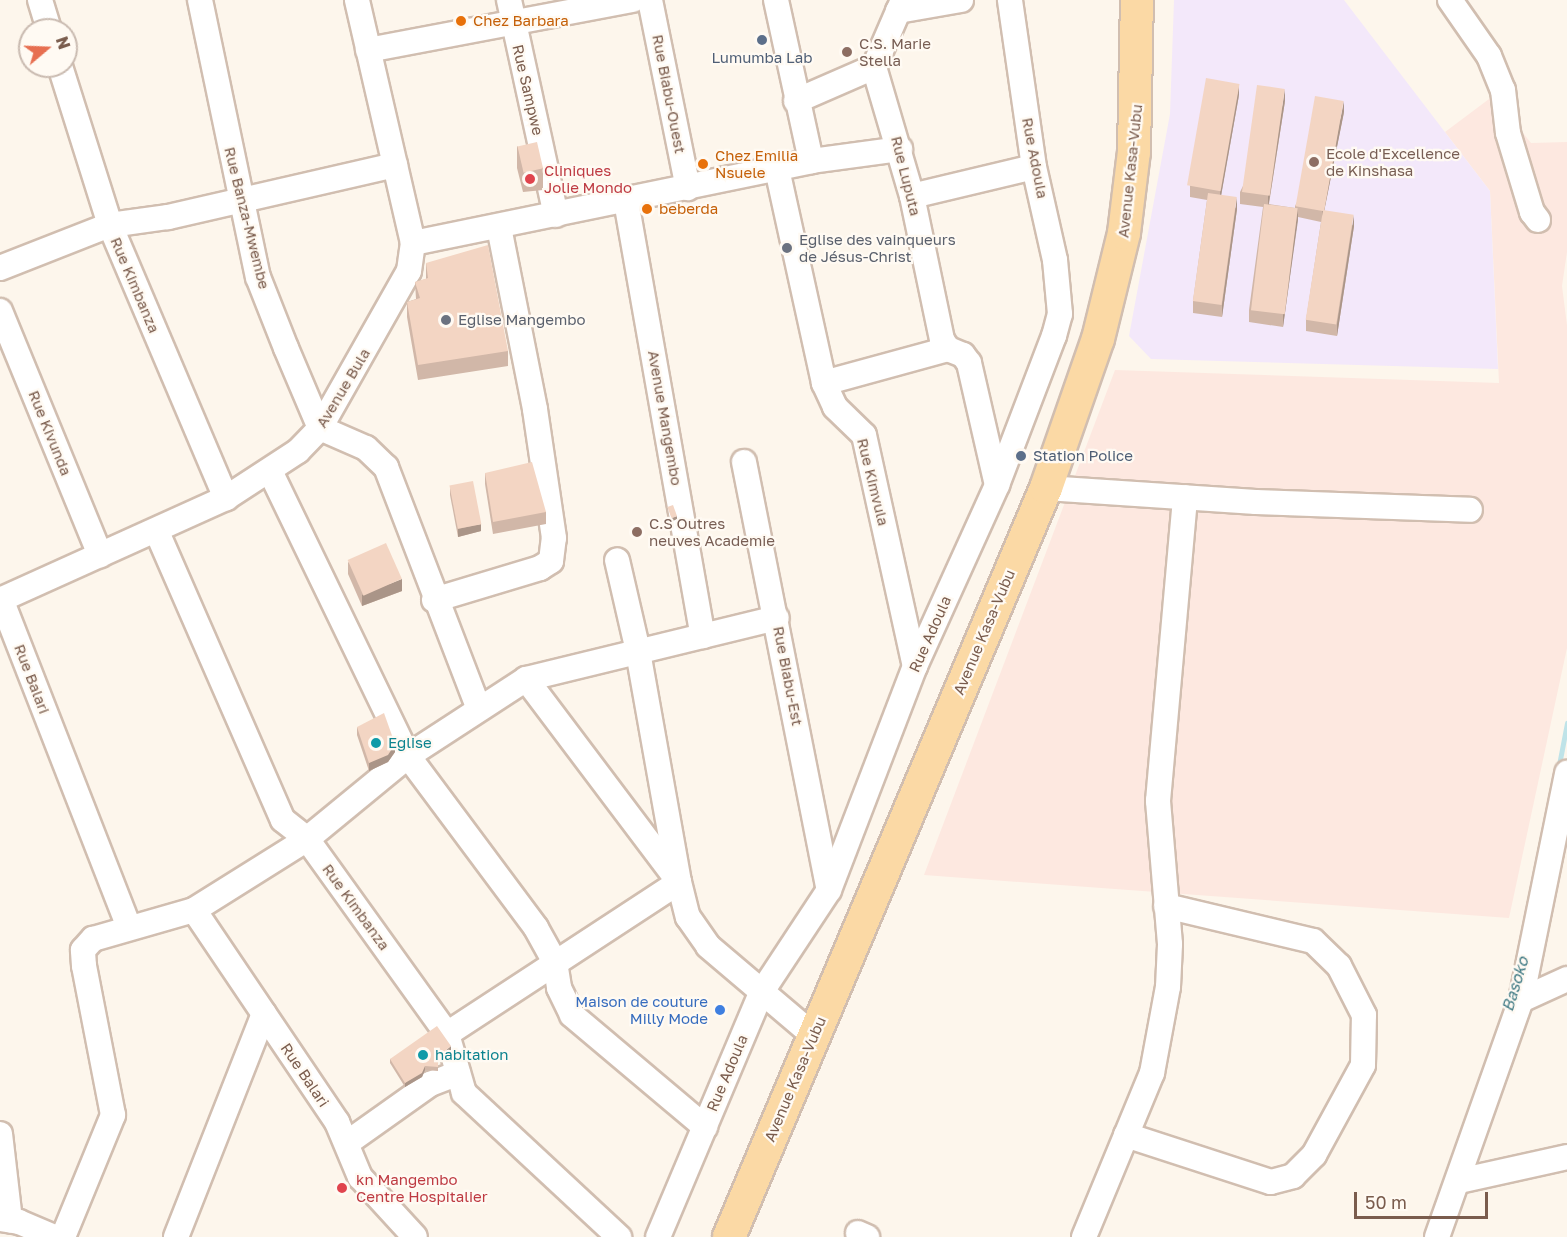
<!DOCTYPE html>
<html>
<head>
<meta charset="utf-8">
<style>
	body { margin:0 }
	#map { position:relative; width:1567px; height:1237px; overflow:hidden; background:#fdf6ec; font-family:"Golos Text",sans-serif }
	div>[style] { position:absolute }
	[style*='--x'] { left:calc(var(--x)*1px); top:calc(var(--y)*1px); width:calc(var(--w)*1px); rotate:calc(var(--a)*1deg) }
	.commercial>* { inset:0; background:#fde8e0 }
	.education>* { inset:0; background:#f3e8fa }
	.stream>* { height:5px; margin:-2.5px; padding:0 2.5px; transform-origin:2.5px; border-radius:2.5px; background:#bfe3e8 }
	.roads { filter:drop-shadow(2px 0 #d1beb0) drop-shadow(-2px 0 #d1beb0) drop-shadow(0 2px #d1beb0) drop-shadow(0 -2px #d1beb0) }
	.minor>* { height:24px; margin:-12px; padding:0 12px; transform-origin:12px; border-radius:12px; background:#fff }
	.major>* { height:32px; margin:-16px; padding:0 16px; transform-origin:16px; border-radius:16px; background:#fbd9a5 }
	.wall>* { inset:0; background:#d1b7a8 }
	.shaded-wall>* { inset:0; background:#aa9588 }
	.building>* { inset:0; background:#f3d5c3; transform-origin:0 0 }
	.dots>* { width:16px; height:16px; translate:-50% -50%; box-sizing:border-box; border:3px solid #fffaf3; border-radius:50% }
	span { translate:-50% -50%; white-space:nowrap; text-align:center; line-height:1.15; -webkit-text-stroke:4.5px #fffaf3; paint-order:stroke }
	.food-label { font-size:15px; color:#c56008 }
	.left { translate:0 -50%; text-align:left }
	.education-label { font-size:15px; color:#785e54 }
	.service-label { font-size:15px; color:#4e5e75 }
	.street-label { font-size:15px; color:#7a5c4d }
	.health-label { font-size:15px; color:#be3a42 }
	.worship-label { font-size:15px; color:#5b616d }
	.culture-label { font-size:15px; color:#0d838f }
	.shop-label { font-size:15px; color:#366cbe }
	.right { translate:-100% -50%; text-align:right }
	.water-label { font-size:16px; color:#437c86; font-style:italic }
	.north { position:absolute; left:18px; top:18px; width:60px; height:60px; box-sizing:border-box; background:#fffaf3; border:2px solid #cabbb1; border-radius:50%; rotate:71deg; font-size:16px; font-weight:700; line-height:24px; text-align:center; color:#7a5c4d }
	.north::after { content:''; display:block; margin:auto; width:21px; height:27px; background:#e76f51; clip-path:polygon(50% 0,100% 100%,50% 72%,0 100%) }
	.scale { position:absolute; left:1354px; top:1192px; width:134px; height:27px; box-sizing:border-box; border:3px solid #7a5c4d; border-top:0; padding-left:8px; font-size:18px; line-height:21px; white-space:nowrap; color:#7a5c4d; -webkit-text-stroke:4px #fffaf3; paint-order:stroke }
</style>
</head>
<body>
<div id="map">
	<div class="commercial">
		<i style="clip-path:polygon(1493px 96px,1531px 143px,1567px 142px,1567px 252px,1562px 286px,1567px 325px,1567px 648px,1509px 918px,924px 875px,1115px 370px,1499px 383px,1490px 191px,1445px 132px)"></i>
	</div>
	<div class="education">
		<i style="clip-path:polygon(1174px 0,1344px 0,1490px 191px,1498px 369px,1151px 359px,1129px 336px,1170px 114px)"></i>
	</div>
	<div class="stream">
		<i style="--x:1558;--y:770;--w:48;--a:-79.2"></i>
	</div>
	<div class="roads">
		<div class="minor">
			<i style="--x:40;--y:0;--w:31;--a:73"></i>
			<i style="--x:200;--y:0;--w:283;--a:78.2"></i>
			<i style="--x:258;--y:277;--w:76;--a:68.5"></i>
			<i style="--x:286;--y:348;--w:87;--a:67"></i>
			<i style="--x:320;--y:428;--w:50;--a:23.5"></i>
			<i style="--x:366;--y:448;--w:28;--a:44"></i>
			<i style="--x:386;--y:467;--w:257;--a:69"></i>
			<i style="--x:509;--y:0;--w:220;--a:77.7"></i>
			<i style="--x:650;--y:0;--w:192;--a:78.6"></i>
			<i style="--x:776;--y:0;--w:165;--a:77.7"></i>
			<i style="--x:903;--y:0;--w:73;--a:113.4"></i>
			<i style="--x:874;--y:67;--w:134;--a:73.6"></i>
			<i style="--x:912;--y:196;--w:147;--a:78.2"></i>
			<i style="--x:942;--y:340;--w:11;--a:56"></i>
			<i style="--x:948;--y:349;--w:16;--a:22"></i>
			<i style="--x:963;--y:355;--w:10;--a:53"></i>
			<i style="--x:969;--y:363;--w:125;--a:77.1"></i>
			<i style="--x:1450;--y:0;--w:68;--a:55.1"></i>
			<i style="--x:1489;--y:56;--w:37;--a:68"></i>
			<i style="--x:1503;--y:90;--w:43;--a:83.4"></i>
			<i style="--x:1508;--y:133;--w:83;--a:73.1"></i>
			<i style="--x:1532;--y:212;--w:10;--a:53"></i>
			<i style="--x:898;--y:11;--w:64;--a:-9.9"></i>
			<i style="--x:368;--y:50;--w:269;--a:-10.7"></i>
			<i style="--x:60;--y:66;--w:167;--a:72.5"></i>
			<i style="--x:110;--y:225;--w:297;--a:67"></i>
			<i style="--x:796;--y:101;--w:85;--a:-23.6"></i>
			<i style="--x:777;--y:169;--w:219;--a:77.6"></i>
			<i style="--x:824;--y:383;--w:26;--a:65"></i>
			<i style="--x:835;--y:407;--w:40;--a:44"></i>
			<i style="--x:864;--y:435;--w:237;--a:77.6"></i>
			<i style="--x:912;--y:196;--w:125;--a:-13.4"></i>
			<i style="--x:626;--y:201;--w:442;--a:80"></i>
			<i style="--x:413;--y:243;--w:406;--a:-11.6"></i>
			<i style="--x:811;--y:161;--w:90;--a:-7.7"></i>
			<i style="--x:0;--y:268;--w:118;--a:-21.4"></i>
			<i style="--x:110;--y:225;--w:59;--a:-7.9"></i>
			<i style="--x:168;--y:217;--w:233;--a:-12.9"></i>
			<i style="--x:0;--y:311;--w:264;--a:67.7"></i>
			<i style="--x:824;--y:383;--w:129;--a:-15.3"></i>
			<i style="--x:744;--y:462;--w:436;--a:78.8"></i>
			<i style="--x:270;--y:471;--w:317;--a:64.2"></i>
			<i style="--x:408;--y:756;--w:214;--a:53.3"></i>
			<i style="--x:536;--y:928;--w:39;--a:61"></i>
			<i style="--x:555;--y:962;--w:26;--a:81"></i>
			<i style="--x:559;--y:988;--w:30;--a:64"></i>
			<i style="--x:572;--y:1015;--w:174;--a:40.1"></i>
			<i style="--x:1046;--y:488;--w:210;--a:3.8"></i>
			<i style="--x:1256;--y:502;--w:214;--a:2.1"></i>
			<i style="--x:157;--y:532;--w:314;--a:66.4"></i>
			<i style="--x:283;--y:820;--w:31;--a:38"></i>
			<i style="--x:307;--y:839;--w:240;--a:54.3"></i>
			<i style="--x:447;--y:1034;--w:61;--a:73.9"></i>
			<i style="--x:464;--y:1093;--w:212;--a:42.9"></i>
			<i style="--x:1;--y:599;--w:352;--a:68.7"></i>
			<i style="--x:0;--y:600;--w:248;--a:-24.3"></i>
			<i style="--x:226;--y:498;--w:86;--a:-33.1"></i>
			<i style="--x:298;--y:451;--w:32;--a:-46"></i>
			<i style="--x:320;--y:428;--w:180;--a:-60.5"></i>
			<i style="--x:409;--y:271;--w:28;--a:-82"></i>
			<i style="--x:413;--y:243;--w:249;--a:-103"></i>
			<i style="--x:434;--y:600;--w:111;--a:-16.8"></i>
			<i style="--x:540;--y:568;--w:13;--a:-32"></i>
			<i style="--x:551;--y:561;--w:23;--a:-83"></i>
			<i style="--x:554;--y:538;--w:130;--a:-98.4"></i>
			<i style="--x:535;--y:409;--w:186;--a:-101.2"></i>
			<i style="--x:526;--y:679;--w:254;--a:53"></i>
			<i style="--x:679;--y:882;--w:36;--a:76"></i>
			<i style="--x:688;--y:917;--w:35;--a:55"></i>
			<i style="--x:708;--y:946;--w:138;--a:40.3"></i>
			<i style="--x:194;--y:910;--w:256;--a:56"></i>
			<i style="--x:337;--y:1122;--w:60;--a:67.3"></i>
			<i style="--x:360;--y:1177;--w:81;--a:47.5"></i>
			<i style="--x:1521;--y:1000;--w:51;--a:-24.5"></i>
			<i style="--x:447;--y:1034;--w:277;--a:-33.2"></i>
			<i style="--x:679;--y:882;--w:235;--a:-100.1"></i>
			<i style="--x:638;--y:651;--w:93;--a:-103"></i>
			<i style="--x:0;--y:1134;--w:87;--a:83.4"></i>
			<i style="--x:1126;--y:1135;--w:152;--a:18"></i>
			<i style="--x:1271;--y:1182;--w:23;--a:-15"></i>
			<i style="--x:1293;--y:1176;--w:30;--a:-45"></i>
			<i style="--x:1314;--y:1155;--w:102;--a:-61.4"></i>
			<i style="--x:1363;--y:1065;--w:50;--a:-88.9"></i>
			<i style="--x:1364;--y:1015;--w:55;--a:-117"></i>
			<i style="--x:1339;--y:966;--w:36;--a:-136"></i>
			<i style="--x:1313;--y:941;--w:151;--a:-166.6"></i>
			<i style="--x:347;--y:1143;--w:102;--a:-35.4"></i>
			<i style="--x:430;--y:1084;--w:30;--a:-21"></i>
			<i style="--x:1459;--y:1181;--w:111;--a:-12.5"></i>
			<i style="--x:0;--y:1219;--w:19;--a:9"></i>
			<i style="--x:19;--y:1222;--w:39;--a:23"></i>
			<i style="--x:858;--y:1233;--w:10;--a:24"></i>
			<i style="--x:63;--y:1237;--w:132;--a:-67.7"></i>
			<i style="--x:113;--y:1115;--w:152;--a:-101"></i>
			<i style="--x:84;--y:966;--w:16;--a:-94"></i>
			<i style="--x:83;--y:950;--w:15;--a:-48"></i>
			<i style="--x:93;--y:939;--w:105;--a:-16"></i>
			<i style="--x:194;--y:910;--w:133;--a:-32.1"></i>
			<i style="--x:307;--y:839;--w:131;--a:-39.4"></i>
			<i style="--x:408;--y:756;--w:141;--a:-33.1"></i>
			<i style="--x:526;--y:679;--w:258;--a:-13.7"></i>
			<i style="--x:176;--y:1237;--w:240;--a:-68.5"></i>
			<i style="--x:658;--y:1237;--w:265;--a:-67.1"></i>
			<i style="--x:761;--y:993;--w:123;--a:-56.6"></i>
			<i style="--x:829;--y:890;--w:240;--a:-69"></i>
			<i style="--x:915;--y:666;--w:199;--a:-65.6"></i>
			<i style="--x:997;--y:485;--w:160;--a:-69.1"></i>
			<i style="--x:1054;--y:336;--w:23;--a:-75"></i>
			<i style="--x:1060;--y:314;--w:54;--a:-95.3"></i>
			<i style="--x:1055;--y:260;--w:95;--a:-102.7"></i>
			<i style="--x:1034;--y:167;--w:169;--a:-98.2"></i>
			<i style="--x:1084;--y:1237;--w:178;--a:-67.5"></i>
			<i style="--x:1152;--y:1073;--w:87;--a:-79.5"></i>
			<i style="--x:1168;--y:987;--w:43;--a:-87.3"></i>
			<i style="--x:1170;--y:944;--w:144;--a:-94.8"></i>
			<i style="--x:1158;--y:801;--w:305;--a:-84.9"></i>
			<i style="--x:1437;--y:1237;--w:251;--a:-70.5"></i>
			<i style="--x:1521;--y:1000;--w:232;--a:-78.5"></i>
		</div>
		<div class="major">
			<i style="--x:729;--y:1237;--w:813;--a:-67.06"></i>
			<i style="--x:1046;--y:488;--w:158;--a:-70.8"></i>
			<i style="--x:1098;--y:339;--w:109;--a:-76.2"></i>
			<i style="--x:1124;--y:233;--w:82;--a:-83"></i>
			<i style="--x:1134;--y:152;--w:152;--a:-88.9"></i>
		</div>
	</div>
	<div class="wall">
		<i style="clip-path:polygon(1239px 95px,1221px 195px,1237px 209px,1222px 317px,1193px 313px,1193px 301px,1207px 200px,1190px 197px,1190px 186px)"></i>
		<i style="clip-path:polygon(1285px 101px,1269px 204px,1295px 208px,1295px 206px,1344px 112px,1324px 211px,1354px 226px,1337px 336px,1306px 331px,1306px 320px,1321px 222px,1298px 217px,1283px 327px,1249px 322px,1249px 310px,1263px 207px,1240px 204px,1240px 192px)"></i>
		<i style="clip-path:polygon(517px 146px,543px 168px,543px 190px,523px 192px,517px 168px)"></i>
		<i style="clip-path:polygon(426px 263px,508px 351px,508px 366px,418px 380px,407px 317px,407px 302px,416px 299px,415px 282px,426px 279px)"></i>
		<i style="clip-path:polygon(485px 473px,546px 512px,546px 524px,493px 534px,485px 484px)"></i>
		<i style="clip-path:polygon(450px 487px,481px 531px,458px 537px,450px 495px)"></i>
		<i style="clip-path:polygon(348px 562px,402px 591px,362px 606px,348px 574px)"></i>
		<i style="clip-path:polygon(357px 727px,395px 752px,388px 762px,369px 771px,357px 735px)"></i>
		<i style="clip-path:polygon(451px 1050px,438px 1061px,438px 1071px,425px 1070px,422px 1077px,405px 1087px,390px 1063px,390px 1059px)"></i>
	</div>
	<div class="shaded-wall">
		<i style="clip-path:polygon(1239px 84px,1239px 95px,1220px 202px,1220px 191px)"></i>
		<i style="clip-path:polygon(1285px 89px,1285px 101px,1268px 208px,1268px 197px)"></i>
		<i style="clip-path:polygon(1344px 101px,1344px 112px,1322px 222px,1322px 211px)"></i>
		<i style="clip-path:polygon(1237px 197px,1237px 209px,1222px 317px,1222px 305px)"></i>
		<i style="clip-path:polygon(1298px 208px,1298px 220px,1283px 327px,1283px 315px)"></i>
		<i style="clip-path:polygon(1354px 215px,1354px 226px,1337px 336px,1337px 324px)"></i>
		<i style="clip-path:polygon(677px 516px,677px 519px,671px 522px,671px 518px)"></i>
		<i style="clip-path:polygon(481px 524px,481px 531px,458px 537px,458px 529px)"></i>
		<i style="clip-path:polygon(402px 579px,402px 591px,362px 606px,362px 595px)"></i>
		<i style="clip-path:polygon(395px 744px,395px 752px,388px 762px,369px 771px,369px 763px)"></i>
		<i style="clip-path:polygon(451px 1046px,451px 1050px,438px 1061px,438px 1057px)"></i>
		<i style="clip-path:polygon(425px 1066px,425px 1070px,422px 1077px,405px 1087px,405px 1083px)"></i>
	</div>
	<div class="building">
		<i style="left:1206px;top:78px;width:34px;height:109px;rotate:10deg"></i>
		<i style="left:1257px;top:85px;width:28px;height:108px;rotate:8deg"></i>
		<i style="left:1315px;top:96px;width:29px;height:112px;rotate:10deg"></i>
		<i style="left:537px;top:142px;width:27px;height:20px;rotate:77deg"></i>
		<i style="left:1208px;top:193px;width:29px;height:109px;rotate:8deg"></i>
		<i style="left:1264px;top:204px;width:34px;height:107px;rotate:7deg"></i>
		<i style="left:1323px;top:210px;width:31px;height:111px;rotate:9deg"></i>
		<i style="clip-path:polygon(488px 245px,508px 351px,418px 365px,407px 302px,420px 298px,415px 282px,428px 278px,426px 263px)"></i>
		<i style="clip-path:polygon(532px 462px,546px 512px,493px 522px,485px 473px)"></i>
		<i style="left:473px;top:481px;width:44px;height:24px;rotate:79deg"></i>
		<i style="left:673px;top:505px;width:12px;height:6px;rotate:70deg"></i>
		<i style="left:386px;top:543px;width:39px;height:42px;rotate:66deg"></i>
		<i style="clip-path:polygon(384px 713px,395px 744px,388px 755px,369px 763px,357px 727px)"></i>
		<i style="clip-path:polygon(437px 1026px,451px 1046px,438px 1057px,438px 1067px,425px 1066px,422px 1073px,405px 1083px,390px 1059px)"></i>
	</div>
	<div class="dots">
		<i style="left:461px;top:21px;background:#e8710a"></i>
		<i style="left:762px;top:40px;background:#5c6f8a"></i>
		<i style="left:847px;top:52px;background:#8d6e63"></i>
		<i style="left:1314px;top:162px;background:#8d6e63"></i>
		<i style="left:703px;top:164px;background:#e8710a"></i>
		<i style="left:530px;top:179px;background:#e0444e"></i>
		<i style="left:647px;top:209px;background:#e8710a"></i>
		<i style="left:787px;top:248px;background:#6b7280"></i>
		<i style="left:446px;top:320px;background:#6b7280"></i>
		<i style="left:1021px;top:456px;background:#5c6f8a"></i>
		<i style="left:637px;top:532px;background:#8d6e63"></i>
		<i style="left:376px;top:743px;background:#0f9aa8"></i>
		<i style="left:720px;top:1010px;background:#3f7fe0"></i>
		<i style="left:423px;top:1055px;background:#0f9aa8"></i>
		<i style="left:342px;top:1188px;background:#e0444e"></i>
	</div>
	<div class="food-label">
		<span class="left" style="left:473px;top:21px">Chez Barbara</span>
		<span class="left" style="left:715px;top:164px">Chez Emilia<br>Nsuele</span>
		<span class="left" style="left:659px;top:209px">beberda</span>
	</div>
	<div class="education-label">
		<span class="left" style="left:859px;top:52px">C.S. Marie<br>Stella</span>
		<span class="left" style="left:1326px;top:162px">Ecole d'Excellence<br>de Kinshasa</span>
		<span class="left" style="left:649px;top:532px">C.S Outres<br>neuves Academie</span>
	</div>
	<div class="service-label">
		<span style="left:762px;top:58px">Lumumba Lab</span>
		<span class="left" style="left:1033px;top:456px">Station Police</span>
	</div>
	<div class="street-label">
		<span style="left:528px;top:90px;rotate:77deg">Rue Sampwe</span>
		<span style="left:669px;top:94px;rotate:79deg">Rue Biabu-Ouest</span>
		<span style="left:1035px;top:158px;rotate:79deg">Rue Adoula</span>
		<span style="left:1130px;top:171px;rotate:-84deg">Avenue Kasa-Vubu</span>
		<span style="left:906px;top:176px;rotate:76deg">Rue Luputa</span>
		<span style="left:247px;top:218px;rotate:76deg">Rue Banza-Mwembe</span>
		<span style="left:135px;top:285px;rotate:67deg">Rue Kimbanza</span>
		<span style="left:343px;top:388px;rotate:-59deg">Avenue Bula</span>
		<span style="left:665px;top:418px;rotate:80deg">Avenue Mangembo</span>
		<span style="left:50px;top:433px;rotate:68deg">Rue Kivunda</span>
		<span style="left:873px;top:482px;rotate:76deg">Rue Kimvula</span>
		<span style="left:984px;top:632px;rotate:-67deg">Avenue Kasa-Vubu</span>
		<span style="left:930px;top:634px;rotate:-66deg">Rue Adoula</span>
		<span style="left:788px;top:676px;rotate:79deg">Rue Biabu-Est</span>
		<span style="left:32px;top:679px;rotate:69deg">Rue Balari</span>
		<span style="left:356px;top:907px;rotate:54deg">Rue Kimbanza</span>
		<span style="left:727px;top:1073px;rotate:-67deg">Rue Adoula</span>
		<span style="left:305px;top:1075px;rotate:56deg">Rue Balari</span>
		<span style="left:795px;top:1079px;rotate:-67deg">Avenue Kasa-Vubu</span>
	</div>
	<div class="health-label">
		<span class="left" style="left:544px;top:179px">Cliniques<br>Jolie Mondo</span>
		<span class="left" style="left:356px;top:1188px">kn Mangembo<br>Centre Hospitalier</span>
	</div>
	<div class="worship-label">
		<span class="left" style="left:799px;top:248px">Eglise des vainqueurs<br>de Jésus-Christ</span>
		<span class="left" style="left:458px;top:320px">Eglise Mangembo</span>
	</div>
	<div class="culture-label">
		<span class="left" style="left:388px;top:743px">Eglise</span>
		<span class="left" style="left:435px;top:1055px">habitation</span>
	</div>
	<div class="shop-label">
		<span class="right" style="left:708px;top:1010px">Maison de couture<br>Milly Mode</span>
	</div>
	<div class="water-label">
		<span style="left:1515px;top:984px;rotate:-73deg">Basoko</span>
	</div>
	<div class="north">N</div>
	<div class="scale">50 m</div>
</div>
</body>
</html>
